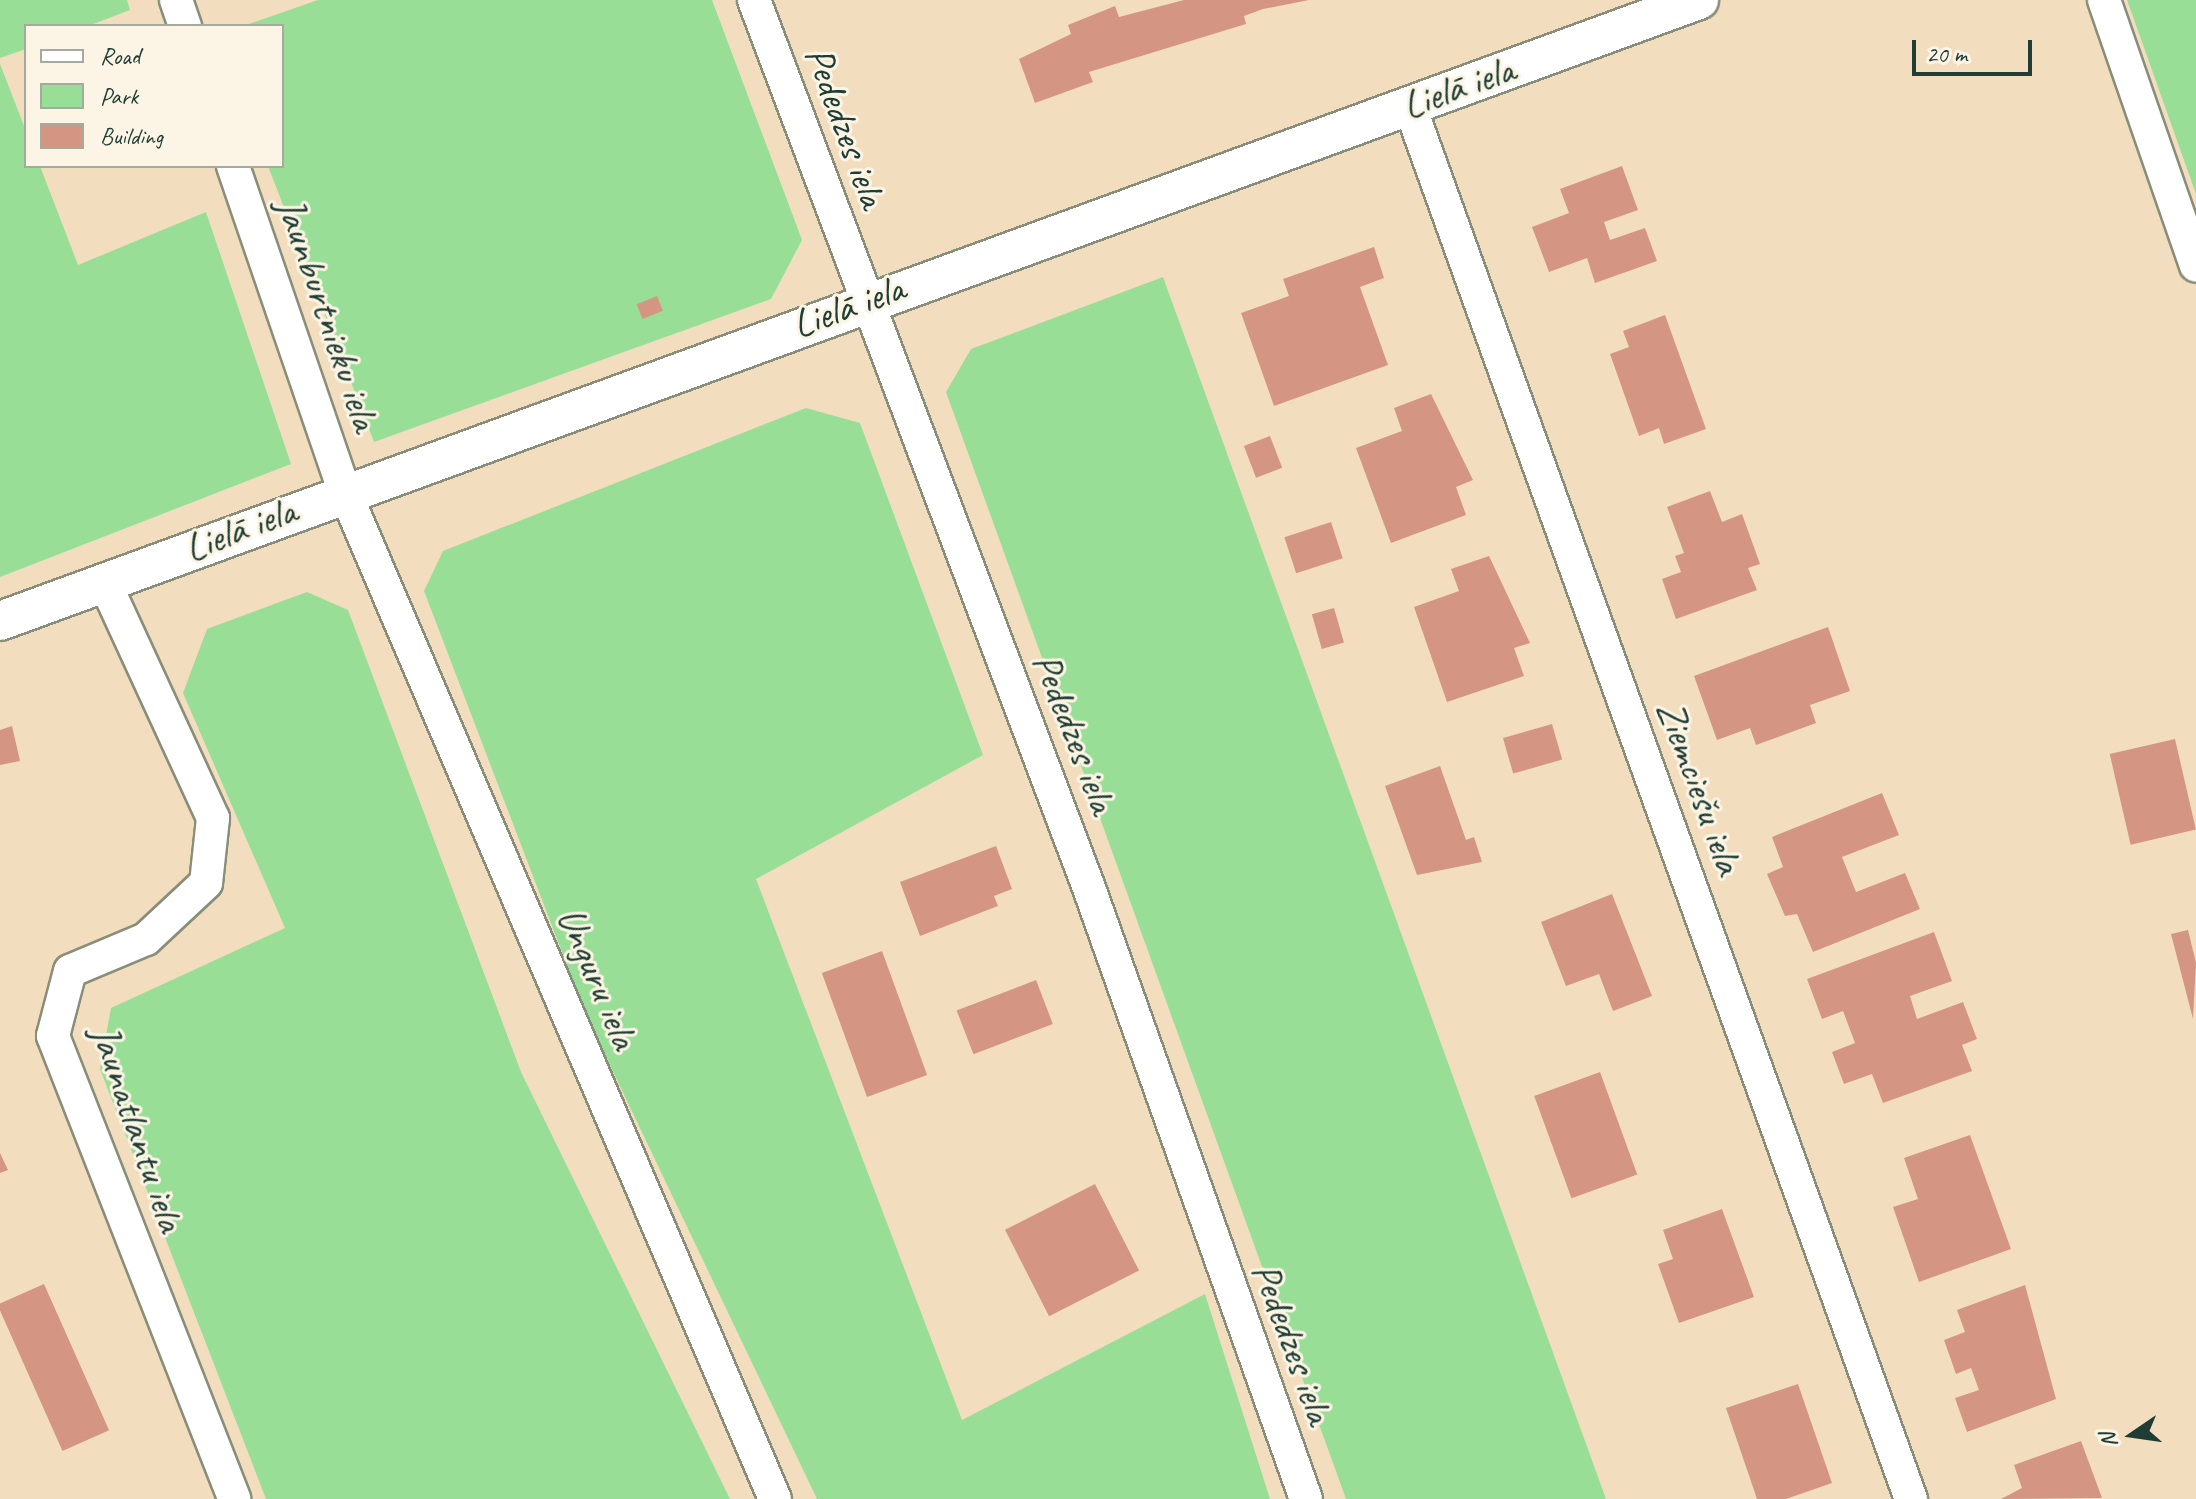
<!DOCTYPE html>
<html>
<head>
<meta charset="utf-8">
<style>
	body { margin:0 }
	#map { position:relative; width:2196px; height:1499px; overflow:hidden; background:#f2debe; font-family:Caveat,sans-serif }
	div>[style] { position:absolute }
	[style*='--x'] { left:calc(var(--x)*1px); top:calc(var(--y)*1px); width:calc(var(--w)*1px); rotate:calc(var(--a)*1deg) }
	.green>* { inset:0; background:#99de97 }
	.building>* { inset:0; background:#d49683; transform-origin:0 0 }
	.roads { filter:drop-shadow(2px 0 #888e79) drop-shadow(-2px 0 #888e79) drop-shadow(0 2px #888e79) drop-shadow(0 -2px #888e79) }
	.minor>* { height:32px; margin:-16px; padding:0 16px; transform-origin:16px; border-radius:16px; background:#fff }
	.tertiary>* { height:38px; margin:-19px; padding:0 19px; transform-origin:19px; border-radius:19px; background:#fff }
	span { translate:-50% -50%; white-space:nowrap; text-align:center; line-height:1.15; -webkit-text-stroke:6px #fcf5e5; paint-order:stroke }
	.street-label { font-size:40px; color:#1f3d34 }
	.legend { position:absolute; left:24px; top:24px; width:260px; height:144px; box-sizing:border-box; background:#fcf5e5; border:2px solid #a4ab9e; margin:0; padding:10px 14px; list-style:none; font-size:24px; color:#1f3d34 }
	.legend li { display:flex; align-items:center; gap:16px; height:40px }
	.legend b { width:40px; border:2px solid #a4ab9e }
	.north { position:absolute; left:2092px; top:1395px; width:80px; height:80px; -webkit-text-stroke:6px #fcf5e5; paint-order:stroke; rotate:257deg; font-size:22px; font-weight:700; line-height:32px; text-align:center; color:#1f3d34 }
	.north::after { content:''; display:block; margin:auto; width:28px; height:36px; background:#1f3d34; clip-path:polygon(50% 0,100% 100%,50% 72%,0 100%) }
	.scale { position:absolute; left:1912px; top:40px; width:120px; height:36px; box-sizing:border-box; border:4px solid #1f3d34; border-top:0; padding-left:10px; font-size:24px; line-height:28px; white-space:nowrap; color:#1f3d34; -webkit-text-stroke:6px #fcf5e5; paint-order:stroke }
</style>
</head>
<body>
<div id="map">
	<div class="green">
		<i style="clip-path:polygon(0 0,127px 0,130px 10px,88px 26px,26px 26px,26px 49px,0 58px)"></i>
		<i style="clip-path:polygon(318px 0,712px 0,802px 240px,771px 299px,374px 442px,268px 166px,282px 166px,282px 26px,243px 26px)"></i>
		<i style="clip-path:polygon(2127px 0,2196px 0,2196px 194px)"></i>
		<i style="clip-path:polygon(0 64px,26px 131px,26px 166px,40px 166px,78px 265px,206px 212px,291px 464px,0 577px)"></i>
		<i style="clip-path:polygon(1163px 277px,1401px 933px,1606px 1499px,1346px 1499px,946px 392px,971px 349px)"></i>
		<i style="clip-path:polygon(806px 408px,860px 423px,983px 755px,756px 879px,962px 1420px,1205px 1294px,1270px 1499px,817px 1499px,586px 1015px,424px 591px,443px 551px)"></i>
		<i style="clip-path:polygon(307px 592px,348px 610px,521px 1072px,730px 1499px,266px 1499px,100px 1069px,111px 1008px,285px 928px,183px 693px,207px 629px)"></i>
	</div>
	<div class="building">
		<i style="clip-path:polygon(1184px 0,1309px 0,1263px 9px,1244px 16px,1246px 24px,1089px 72px,1093px 82px,1035px 103px,1019px 59px,1071px 34px,1068px 25px,1115px 6px,1119px 17px)"></i>
		<i style="clip-path:polygon(1622px 166px,1638px 210px,1604px 222px,1610px 240px,1645px 228px,1657px 261px,1595px 283px,1587px 258px,1549px 272px,1532px 227px,1569px 213px,1560px 189px)"></i>
		<i style="clip-path:polygon(1374px 247px,1384px 278px,1360px 287px,1388px 365px,1274px 406px,1241px 313px,1289px 296px,1283px 279px)"></i>
		<i style="left:657px;top:296px;width:16px;height:22px;rotate:68deg"></i>
		<i style="clip-path:polygon(1665px 315px,1706px 429px,1664px 444px,1659px 428px,1639px 436px,1610px 354px,1629px 347px,1623px 331px)"></i>
		<i style="clip-path:polygon(1431px 394px,1473px 480px,1456px 487px,1466px 515px,1391px 543px,1356px 448px,1402px 431px,1394px 408px)"></i>
		<i style="left:1270px;top:436px;width:34px;height:28px;rotate:69deg"></i>
		<i style="clip-path:polygon(1710px 491px,1722px 522px,1742px 514px,1760px 564px,1748px 568px,1757px 590px,1676px 619px,1662px 579px,1681px 572px,1675px 556px,1684px 553px,1667px 507px)"></i>
		<i style="left:1331px;top:522px;width:38px;height:49px;rotate:72deg"></i>
		<i style="clip-path:polygon(1489px 556px,1530px 643px,1514px 648px,1524px 676px,1447px 702px,1414px 607px,1459px 591px,1451px 569px)"></i>
		<i style="left:1334px;top:608px;width:36px;height:23px;rotate:74deg"></i>
		<i style="clip-path:polygon(1828px 627px,1850px 691px,1810px 705px,1816px 723px,1756px 745px,1750px 728px,1717px 740px,1694px 676px)"></i>
		<i style="left:1552px;top:724px;width:37px;height:51px;rotate:74deg"></i>
		<i style="clip-path:polygon(12px 726px,20px 761px,0 765px,0 730px)"></i>
		<i style="left:2175px;top:739px;width:93px;height:67px;rotate:77deg"></i>
		<i style="clip-path:polygon(1440px 766px,1466px 840px,1474px 837px,1482px 862px,1417px 875px,1385px 786px)"></i>
		<i style="clip-path:polygon(1882px 793px,1899px 835px,1842px 857px,1856px 892px,1905px 873px,1920px 909px,1813px 952px,1797px 914px,1785px 916px,1767px 874px,1783px 867px,1772px 837px)"></i>
		<i style="clip-path:polygon(996px 846px,1012px 889px,994px 896px,998px 906px,920px 936px,900px 882px)"></i>
		<i style="clip-path:polygon(1612px 894px,1652px 996px,1613px 1011px,1599px 974px,1566px 986px,1541px 922px)"></i>
		<i style="clip-path:polygon(2188px 930px,2196px 963px,2193px 1019px,2171px 934px)"></i>
		<i style="clip-path:polygon(1934px 932px,1952px 981px,1910px 996px,1917px 1019px,1963px 1002px,1977px 1039px,1962px 1045px,1972px 1071px,1883px 1103px,1872px 1074px,1844px 1084px,1832px 1052px,1855px 1043px,1843px 1011px,1822px 1019px,1807px 979px)"></i>
		<i style="left:882px;top:951px;width:132px;height:64px;rotate:70deg"></i>
		<i style="left:1036px;top:980px;width:47px;height:85px;rotate:69deg"></i>
		<i style="left:1600px;top:1072px;width:109px;height:70px;rotate:70deg"></i>
		<i style="clip-path:polygon(1970px 1135px,2011px 1249px,1919px 1282px,1893px 1207px,1918px 1199px,1904px 1158px)"></i>
		<i style="clip-path:polygon(0 1153px,8px 1170px,0 1173px)"></i>
		<i style="left:1095px;top:1184px;width:97px;height:101px;rotate:63deg"></i>
		<i style="clip-path:polygon(1722px 1209px,1754px 1297px,1679px 1323px,1658px 1264px,1673px 1259px,1663px 1230px)"></i>
		<i style="left:44px;top:1284px;width:160px;height:51px;rotate:66deg"></i>
		<i style="clip-path:polygon(2025px 1285px,2056px 1399px,1967px 1432px,1955px 1398px,1979px 1390px,1971px 1368px,1956px 1374px,1944px 1340px,1965px 1332px,1957px 1310px)"></i>
		<i style="clip-path:polygon(1798px 1384px,1832px 1483px,1786px 1499px,1757px 1499px,1726px 1408px)"></i>
		<i style="clip-path:polygon(2081px 1441px,2102px 1498px,2001px 1499px,2022px 1488px,2014px 1465px)"></i>
	</div>
	<div class="roads">
		<div class="minor">
			<i style="--x:176;--y:0;--w:28;--a:71"></i>
			<i style="--x:754;--y:0;--w:949;--a:69.33"></i>
			<i style="--x:1089;--y:888;--w:648;--a:70.45"></i>
			<i style="--x:2104;--y:0;--w:281;--a:70.9"></i>
			<i style="--x:1409;--y:104;--w:1483;--a:70.21"></i>
			<i style="--x:233;--y:166;--w:342;--a:71.1"></i>
			<i style="--x:344;--y:490;--w:1097;--a:66.87"></i>
			<i style="--x:104;--y:581;--w:261;--a:65.3"></i>
			<i style="--x:213;--y:818;--w:65;--a:96.1"></i>
			<i style="--x:206;--y:883;--w:82;--a:137"></i>
			<i style="--x:146;--y:939;--w:82;--a:157.2"></i>
			<i style="--x:70;--y:971;--w:67;--a:104.7"></i>
			<i style="--x:53;--y:1036;--w:497;--a:68.6"></i>
		</div>
		<div class="tertiary">
			<i style="--x:0;--y:621;--w:1809;--a:-20.08"></i>
		</div>
	</div>
	<div class="street-label">
		<span style="left:1458px;top:87px;rotate:-20deg">Lielā iela</span>
		<span style="left:846px;top:127px;rotate:70deg">Pededzes iela</span>
		<span style="left:848px;top:306px;rotate:-20deg">Lielā iela</span>
		<span style="left:328px;top:314px;rotate:71deg">Jaunburtnieku iela</span>
		<span style="left:240px;top:529px;rotate:-21deg">Lielā iela</span>
		<span style="left:1075px;top:733px;rotate:69deg">Pededzes iela</span>
		<span style="left:1700px;top:787px;rotate:70deg">Ziemciešu iela</span>
		<span style="left:598px;top:978px;rotate:67deg">Unguru iela</span>
		<span style="left:138px;top:1128px;rotate:71deg">Jaunatlantu iela</span>
		<span style="left:1293px;top:1343px;rotate:70deg">Pededzes iela</span>
	</div>
	<ul class="legend">
	<li><b style="height:10px;background:#fff"></b>Road</li>
	<li><b style="height:22px;background:#99de97"></b>Park</li>
	<li><b style="height:22px;background:#d49683"></b>Building</li>
	</ul>
	<div class="north">N</div>
	<div class="scale">20 m</div>
</div>
</body>
</html>
